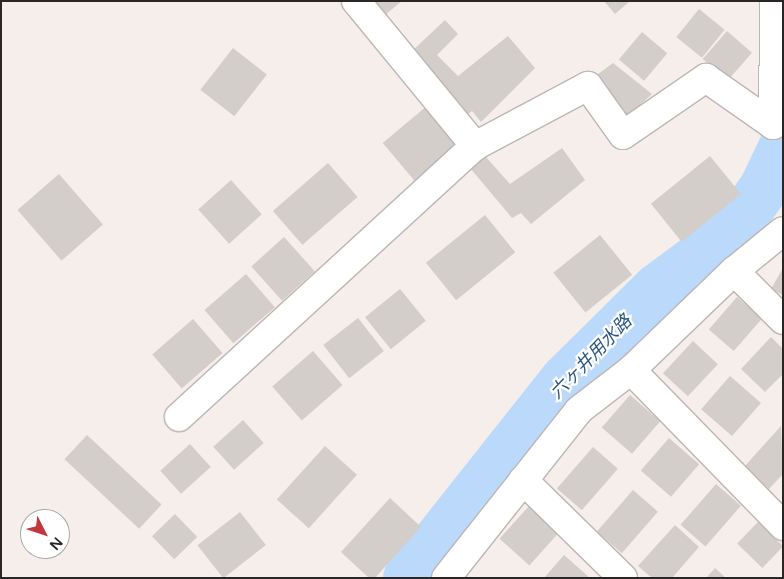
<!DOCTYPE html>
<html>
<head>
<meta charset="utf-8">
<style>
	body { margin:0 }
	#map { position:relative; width:784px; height:579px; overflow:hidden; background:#f5eeeb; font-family:"Varela Round","Noto Sans JP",sans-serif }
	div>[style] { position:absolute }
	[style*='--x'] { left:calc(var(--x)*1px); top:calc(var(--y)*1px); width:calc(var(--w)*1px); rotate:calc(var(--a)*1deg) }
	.river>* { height:50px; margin:-25px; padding:0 25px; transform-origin:25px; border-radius:25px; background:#bbd9fb }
	.building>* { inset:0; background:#d3cec9; transform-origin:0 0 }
	.roads { filter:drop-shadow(1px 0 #bdb6b3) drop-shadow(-1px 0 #bdb6b3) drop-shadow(0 1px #bdb6b3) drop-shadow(0 -1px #bdb6b3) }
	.street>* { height:28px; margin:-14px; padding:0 14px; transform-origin:14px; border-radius:14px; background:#fff }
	span { translate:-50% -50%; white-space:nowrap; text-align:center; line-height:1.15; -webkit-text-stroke:4.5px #fff; paint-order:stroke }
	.water-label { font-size:18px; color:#2b5481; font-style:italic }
	.frame { position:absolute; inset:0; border:2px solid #292625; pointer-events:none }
	.north { position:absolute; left:20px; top:509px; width:50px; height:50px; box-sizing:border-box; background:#fff; border:1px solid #a9a8a8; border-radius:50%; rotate:131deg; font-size:14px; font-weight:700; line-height:20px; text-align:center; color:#292625 }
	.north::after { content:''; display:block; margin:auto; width:18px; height:22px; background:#c5353e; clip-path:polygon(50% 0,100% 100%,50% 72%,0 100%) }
</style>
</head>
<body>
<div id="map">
	<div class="river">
		<i style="--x:408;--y:578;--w:253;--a:-51.6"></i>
		<i style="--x:565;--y:380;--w:131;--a:-44.7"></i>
		<i style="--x:658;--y:288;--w:91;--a:-36.5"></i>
		<i style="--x:731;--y:234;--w:57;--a:-54.3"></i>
		<i style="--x:764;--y:188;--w:44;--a:-64.6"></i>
	</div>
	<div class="building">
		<i style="clip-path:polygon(374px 1px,402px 1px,385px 15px)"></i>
		<i style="clip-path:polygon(604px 1px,630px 1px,615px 14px)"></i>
		<i style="left:699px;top:9px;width:33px;height:36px;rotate:39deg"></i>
		<i style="clip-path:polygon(445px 20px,458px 34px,437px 55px,458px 76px,508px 36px,535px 68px,481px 122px,472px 111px,466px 116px,411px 52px)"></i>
		<i style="left:727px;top:31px;width:33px;height:37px;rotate:41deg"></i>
		<i style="left:642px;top:32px;width:33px;height:36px;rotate:40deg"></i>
		<i style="left:233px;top:48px;width:43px;height:53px;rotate:38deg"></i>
		<i style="clip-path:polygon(613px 63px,652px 94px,627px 117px,594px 77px)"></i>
		<i style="left:428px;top:105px;width:51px;height:59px;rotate:50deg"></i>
		<i style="clip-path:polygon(562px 148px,585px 180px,531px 224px,521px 213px,512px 218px,470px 168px,485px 156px,510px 184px)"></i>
		<i style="left:710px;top:156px;width:49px;height:76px;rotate:51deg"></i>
		<i style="left:328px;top:163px;width:45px;height:73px;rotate:49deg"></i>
		<i style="left:59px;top:174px;width:67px;height:55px;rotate:49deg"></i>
		<i style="left:231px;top:180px;width:46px;height:44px;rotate:48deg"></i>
		<i style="left:485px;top:215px;width:48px;height:76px;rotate:51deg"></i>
		<i style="left:600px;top:235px;width:51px;height:60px;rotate:51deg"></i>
		<i style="left:284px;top:237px;width:46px;height:44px;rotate:48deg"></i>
		<i style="clip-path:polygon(783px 268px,783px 295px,771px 289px)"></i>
		<i style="left:246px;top:274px;width:44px;height:55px;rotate:49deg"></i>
		<i style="left:400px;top:289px;width:41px;height:45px;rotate:51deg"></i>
		<i style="left:737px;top:297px;width:33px;height:43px;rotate:41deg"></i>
		<i style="left:358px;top:318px;width:42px;height:44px;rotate:52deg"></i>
		<i style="left:193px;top:319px;width:45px;height:54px;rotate:49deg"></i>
		<i style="clip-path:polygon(771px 337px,783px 349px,783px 374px,765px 392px,741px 369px)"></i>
		<i style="left:693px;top:341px;width:34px;height:44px;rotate:43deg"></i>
		<i style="left:313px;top:351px;width:45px;height:54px;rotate:49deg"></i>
		<i style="left:730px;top:376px;width:41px;height:44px;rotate:41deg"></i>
		<i style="left:630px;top:395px;width:40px;height:43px;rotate:41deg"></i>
		<i style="left:243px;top:420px;width:31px;height:40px;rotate:48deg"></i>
		<i style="clip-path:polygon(781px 426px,783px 474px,769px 489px,744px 467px)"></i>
		<i style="left:87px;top:435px;width:102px;height:33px;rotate:43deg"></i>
		<i style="left:669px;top:438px;width:40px;height:43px;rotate:41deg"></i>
		<i style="left:190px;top:444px;width:31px;height:40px;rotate:48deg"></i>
		<i style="left:325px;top:446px;width:43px;height:72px;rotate:42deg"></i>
		<i style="left:593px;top:447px;width:33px;height:55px;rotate:41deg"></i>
		<i style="left:716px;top:484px;width:33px;height:54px;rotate:41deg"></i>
		<i style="left:633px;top:490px;width:33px;height:55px;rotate:41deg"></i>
		<i style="clip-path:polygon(390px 498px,421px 527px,375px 578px,369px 578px,341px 552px)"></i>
		<i style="left:529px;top:506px;width:40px;height:44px;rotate:42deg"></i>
		<i style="left:240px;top:512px;width:42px;height:54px;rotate:52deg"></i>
		<i style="left:175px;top:514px;width:32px;height:32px;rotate:46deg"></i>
		<i style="left:758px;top:522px;width:35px;height:30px;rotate:44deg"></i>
		<i style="clip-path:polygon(675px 525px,699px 547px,672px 578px,652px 578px,638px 566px)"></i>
		<i style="clip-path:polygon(564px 555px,590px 578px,544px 578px)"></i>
		<i style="clip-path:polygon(715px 568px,726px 578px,706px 578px)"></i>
	</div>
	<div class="roads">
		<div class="street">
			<i style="--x:356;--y:1;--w:188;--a:50.6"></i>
			<i style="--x:734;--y:271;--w:69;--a:45"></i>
			<i style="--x:631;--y:370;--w:218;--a:45.7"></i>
			<i style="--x:179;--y:417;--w:401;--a:-42.5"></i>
			<i style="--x:475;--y:146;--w:128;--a:-28"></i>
			<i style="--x:588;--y:86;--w:60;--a:54.5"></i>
			<i style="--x:623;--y:135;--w:101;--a:-34.5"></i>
			<i style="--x:706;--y:78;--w:82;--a:35"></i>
			<i style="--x:773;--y:125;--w:124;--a:-89.5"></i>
			<i style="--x:523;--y:480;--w:140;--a:44.4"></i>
			<i style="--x:446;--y:578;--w:214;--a:-51.6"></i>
			<i style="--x:579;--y:410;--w:66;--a:-37.6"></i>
			<i style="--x:631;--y:370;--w:143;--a:-43.9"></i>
			<i style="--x:734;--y:271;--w:63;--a:-39.2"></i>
		</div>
	</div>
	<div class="water-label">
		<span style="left:591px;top:357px;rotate:-46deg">六ヶ井用水路</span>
	</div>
	<div class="frame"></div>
	<div class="north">N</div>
</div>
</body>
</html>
